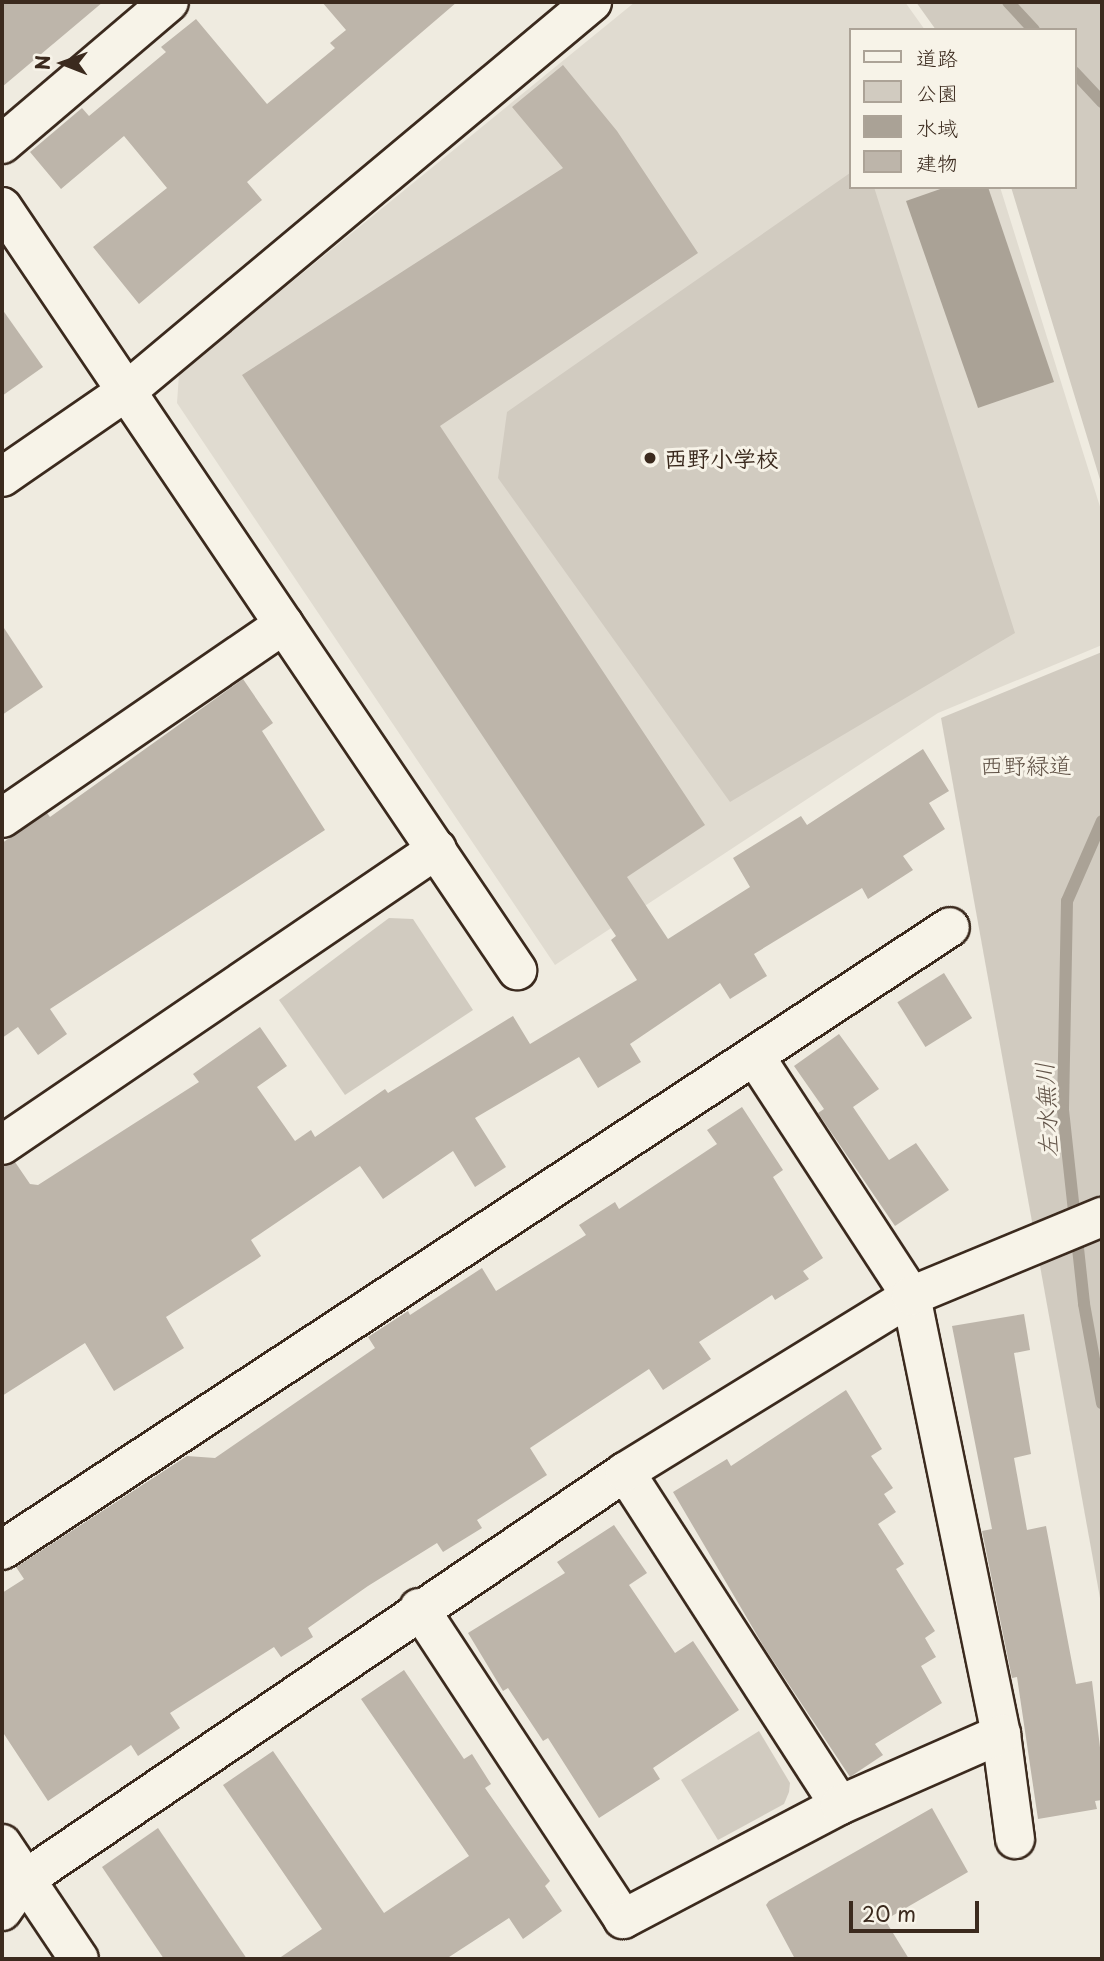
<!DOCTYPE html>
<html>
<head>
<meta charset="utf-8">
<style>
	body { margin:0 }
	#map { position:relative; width:1104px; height:1961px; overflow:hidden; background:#efebe0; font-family:"Playpen Sans","Klee One",sans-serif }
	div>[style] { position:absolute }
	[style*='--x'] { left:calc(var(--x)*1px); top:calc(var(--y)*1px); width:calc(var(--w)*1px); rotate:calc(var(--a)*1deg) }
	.built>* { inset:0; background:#e0dbd0 }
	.green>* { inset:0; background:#d1cbc0 }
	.water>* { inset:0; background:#aaa296 }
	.stream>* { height:12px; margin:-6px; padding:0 6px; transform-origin:6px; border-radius:6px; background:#aaa296 }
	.building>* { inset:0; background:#bdb5aa; transform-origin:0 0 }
	.roads { filter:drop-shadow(2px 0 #3b2a1e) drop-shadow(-2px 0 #3b2a1e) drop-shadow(0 2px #3b2a1e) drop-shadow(0 -2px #3b2a1e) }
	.street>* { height:38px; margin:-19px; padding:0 19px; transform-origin:19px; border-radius:19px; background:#f7f3e8 }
	.secondary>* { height:38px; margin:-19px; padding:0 19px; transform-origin:19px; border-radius:19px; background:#f7f3e8 }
	.dots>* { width:19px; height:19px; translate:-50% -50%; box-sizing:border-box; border:4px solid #f7f3e8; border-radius:50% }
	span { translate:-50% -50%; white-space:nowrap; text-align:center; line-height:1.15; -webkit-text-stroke:6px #f7f3e8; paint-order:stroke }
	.poi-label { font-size:23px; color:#3b2a1e; font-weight:700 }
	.left { translate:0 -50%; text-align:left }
	.park-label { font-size:23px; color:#605246 }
	.water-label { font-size:24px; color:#625448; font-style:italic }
	.frame { position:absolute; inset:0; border:4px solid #3b2a1e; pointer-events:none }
	.legend { position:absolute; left:849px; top:28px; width:228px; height:161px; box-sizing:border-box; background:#f7f3e8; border:2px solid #aca397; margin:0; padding:9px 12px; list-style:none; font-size:21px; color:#3b2a1e }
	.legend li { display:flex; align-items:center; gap:14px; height:35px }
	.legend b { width:35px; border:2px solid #aca397 }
	.north { position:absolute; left:28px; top:28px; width:70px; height:70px; -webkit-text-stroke:5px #f7f3e8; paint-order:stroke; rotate:271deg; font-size:19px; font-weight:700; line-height:28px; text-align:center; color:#3b2a1e }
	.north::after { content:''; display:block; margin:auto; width:24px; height:32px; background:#3b2a1e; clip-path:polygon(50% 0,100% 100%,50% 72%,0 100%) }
	.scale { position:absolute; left:849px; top:1901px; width:130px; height:32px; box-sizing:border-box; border:4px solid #3b2a1e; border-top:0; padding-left:9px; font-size:21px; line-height:24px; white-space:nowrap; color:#3b2a1e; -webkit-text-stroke:5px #f7f3e8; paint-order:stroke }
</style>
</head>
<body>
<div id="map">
	<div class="built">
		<i style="clip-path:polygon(635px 2px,905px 2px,925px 30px,850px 30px,850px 187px,1000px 187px,1102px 513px,1102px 645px,938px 713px,555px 965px,177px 403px,179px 374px)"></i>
	</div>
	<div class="green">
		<i style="clip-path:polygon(916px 2px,1102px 2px,1102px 486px,1011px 187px,1074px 187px,1074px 30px,936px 30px)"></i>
		<i style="clip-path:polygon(850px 173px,850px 187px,874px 187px,1015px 633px,730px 802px,498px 478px,507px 412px)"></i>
		<i style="clip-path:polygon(1102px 652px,1102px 1609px,941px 718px)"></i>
		<i style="clip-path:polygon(389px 918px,413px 919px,473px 1010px,345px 1095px,279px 1000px)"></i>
		<i style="clip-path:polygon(759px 1731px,790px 1783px,789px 1792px,784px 1804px,718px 1840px,681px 1780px)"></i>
	</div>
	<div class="water">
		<i style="clip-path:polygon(946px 187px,988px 187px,1054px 382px,978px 408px,906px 201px)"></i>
	</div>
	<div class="stream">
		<i style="--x:1008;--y:2;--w:38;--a:47"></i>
		<i style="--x:1074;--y:72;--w:41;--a:47"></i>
		<i style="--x:1102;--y:821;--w:87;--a:113.6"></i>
		<i style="--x:1067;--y:901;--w:209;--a:91.1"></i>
		<i style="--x:1063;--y:1110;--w:195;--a:83.8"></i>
		<i style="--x:1084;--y:1304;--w:101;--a:79.7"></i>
	</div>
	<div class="building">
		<i style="clip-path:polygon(2px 2px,103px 2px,2px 87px)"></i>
		<i style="clip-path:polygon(322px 2px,457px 2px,247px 182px,262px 200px,139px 304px,93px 247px,167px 188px,124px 136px,61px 189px,30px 152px,82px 108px,89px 116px,166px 52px,161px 47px,196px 19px,267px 104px,335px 48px,330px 43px,346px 30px)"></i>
		<i style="clip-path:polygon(563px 65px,617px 131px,698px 253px,440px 426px,705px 825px,627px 877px,668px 939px,750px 887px,733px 858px,801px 816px,807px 825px,923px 749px,949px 791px,929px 803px,945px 829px,903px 856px,913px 870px,868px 899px,862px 888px,754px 954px,767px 976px,730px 999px,720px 983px,630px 1044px,641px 1062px,598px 1088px,579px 1057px,475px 1118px,506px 1167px,475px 1187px,453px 1151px,383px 1199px,360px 1166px,251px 1240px,261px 1256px,257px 1259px,166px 1317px,184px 1348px,114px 1391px,85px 1343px,2px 1396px,2px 1167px,15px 1162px,30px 1184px,38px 1185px,199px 1082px,193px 1074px,260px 1027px,287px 1066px,257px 1087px,295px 1141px,311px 1130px,315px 1137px,385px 1089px,388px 1093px,513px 1016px,530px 1044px,637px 980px,611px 940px,616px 936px,242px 375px,563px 168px,512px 107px)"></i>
		<i style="clip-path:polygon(2px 309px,43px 367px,2px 396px)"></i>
		<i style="clip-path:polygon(2px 625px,43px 687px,2px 715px)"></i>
		<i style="clip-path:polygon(243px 679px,273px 723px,262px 731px,325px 830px,50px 1009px,67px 1034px,38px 1055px,18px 1027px,2px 1038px,2px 843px,47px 813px,50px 817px)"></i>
		<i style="left:944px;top:973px;width:53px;height:55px;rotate:58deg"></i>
		<i style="clip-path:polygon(839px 1034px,879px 1089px,853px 1107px,889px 1160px,916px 1143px,949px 1190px,895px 1226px,818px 1113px,824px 1109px,794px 1066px)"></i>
		<i style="clip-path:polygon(742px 1107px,783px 1170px,773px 1177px,823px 1258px,803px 1271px,809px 1279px,775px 1300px,772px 1295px,699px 1342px,711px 1359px,663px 1390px,649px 1369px,530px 1448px,547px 1475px,477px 1520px,482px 1528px,443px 1552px,437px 1543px,368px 1586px,308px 1628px,313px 1637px,281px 1657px,274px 1647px,170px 1713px,180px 1728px,138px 1756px,131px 1745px,48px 1801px,2px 1731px,2px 1593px,24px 1579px,16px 1567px,187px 1456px,215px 1458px,375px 1348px,368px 1337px,408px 1311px,410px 1315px,482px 1268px,496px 1291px,586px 1235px,579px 1225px,615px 1202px,619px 1209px,717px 1144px,707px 1130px)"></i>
		<i style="clip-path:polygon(1024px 1314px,1030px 1350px,1014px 1353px,1031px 1454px,1014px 1458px,1027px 1530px,1046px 1526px,1076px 1684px,1092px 1681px,1102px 1764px,1102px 1800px,1095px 1801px,1097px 1809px,1038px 1819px,1017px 1677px,1012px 1678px,982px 1531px,992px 1529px,952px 1326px)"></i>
		<i style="clip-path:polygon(846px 1390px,882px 1449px,871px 1456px,893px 1488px,884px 1494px,896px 1512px,878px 1524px,904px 1564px,896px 1569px,935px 1631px,925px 1638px,936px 1657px,921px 1666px,942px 1703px,875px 1744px,883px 1755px,850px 1777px,764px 1647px,673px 1492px,727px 1459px,731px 1466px)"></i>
		<i style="clip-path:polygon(614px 1525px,647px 1573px,629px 1585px,675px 1653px,693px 1641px,739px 1710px,653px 1768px,660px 1779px,599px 1818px,548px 1738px,543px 1741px,508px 1688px,503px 1691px,468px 1633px,565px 1573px,557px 1562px)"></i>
		<i style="clip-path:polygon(404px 1670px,464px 1759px,472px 1754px,491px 1784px,485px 1788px,550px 1881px,545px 1886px,562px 1911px,523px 1939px,509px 1918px,446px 1959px,278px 1959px,322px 1929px,223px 1785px,273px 1751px,384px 1913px,469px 1856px,361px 1699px)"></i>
		<i style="clip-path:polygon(932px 1808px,968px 1872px,885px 1920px,909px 1959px,795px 1959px,766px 1905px,769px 1901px)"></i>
		<i style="clip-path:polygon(158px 1828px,247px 1959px,164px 1959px,102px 1867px)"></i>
	</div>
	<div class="roads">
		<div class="street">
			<i style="--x:2;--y:144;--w:219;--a:-40.4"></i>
			<i style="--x:2;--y:207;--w:921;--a:55.98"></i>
			<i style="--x:2;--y:477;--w:153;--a:-34.6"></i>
			<i style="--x:128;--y:390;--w:605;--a:-39.9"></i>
			<i style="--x:2;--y:818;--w:342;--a:-34.5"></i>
			<i style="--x:756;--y:1058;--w:284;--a:56.9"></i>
			<i style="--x:911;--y:1296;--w:447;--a:78.4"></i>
			<i style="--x:1001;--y:1734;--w:106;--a:82.4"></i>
			<i style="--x:2;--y:1145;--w:526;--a:-34.23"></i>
			<i style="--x:625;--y:1472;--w:396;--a:57.2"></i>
			<i style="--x:2;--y:1550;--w:1134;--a:-33.31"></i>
			<i style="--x:419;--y:1608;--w:372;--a:56.7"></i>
			<i style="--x:623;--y:1919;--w:245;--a:-27.7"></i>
			<i style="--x:840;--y:1805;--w:176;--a:-23.8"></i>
			<i style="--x:2;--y:1911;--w:38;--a:-55"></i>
			<i style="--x:24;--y:1880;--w:726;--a:-34.17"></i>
			<i style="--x:625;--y:1472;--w:336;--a:-31.6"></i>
			<i style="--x:911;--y:1296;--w:207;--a:-22.5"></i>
		</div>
		<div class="secondary">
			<i style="--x:2;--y:1844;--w:138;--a:56.2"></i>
		</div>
	</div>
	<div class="dots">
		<i style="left:650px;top:458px;background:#3b2a1e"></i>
	</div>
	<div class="poi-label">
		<span class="left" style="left:664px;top:458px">西野小学校</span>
	</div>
	<div class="park-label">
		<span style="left:1026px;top:765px">西野緑道</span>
	</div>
	<div class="water-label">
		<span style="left:1046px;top:1110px;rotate:-93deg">左水無川</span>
	</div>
	<div class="frame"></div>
	<ul class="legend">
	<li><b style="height:9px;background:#f7f3e8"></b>道路</li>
	<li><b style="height:19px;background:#d1cbc0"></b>公園</li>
	<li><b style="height:19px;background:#aaa296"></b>水域</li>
	<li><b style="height:19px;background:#bdb5aa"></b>建物</li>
	</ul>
	<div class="north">N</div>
	<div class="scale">20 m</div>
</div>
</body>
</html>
